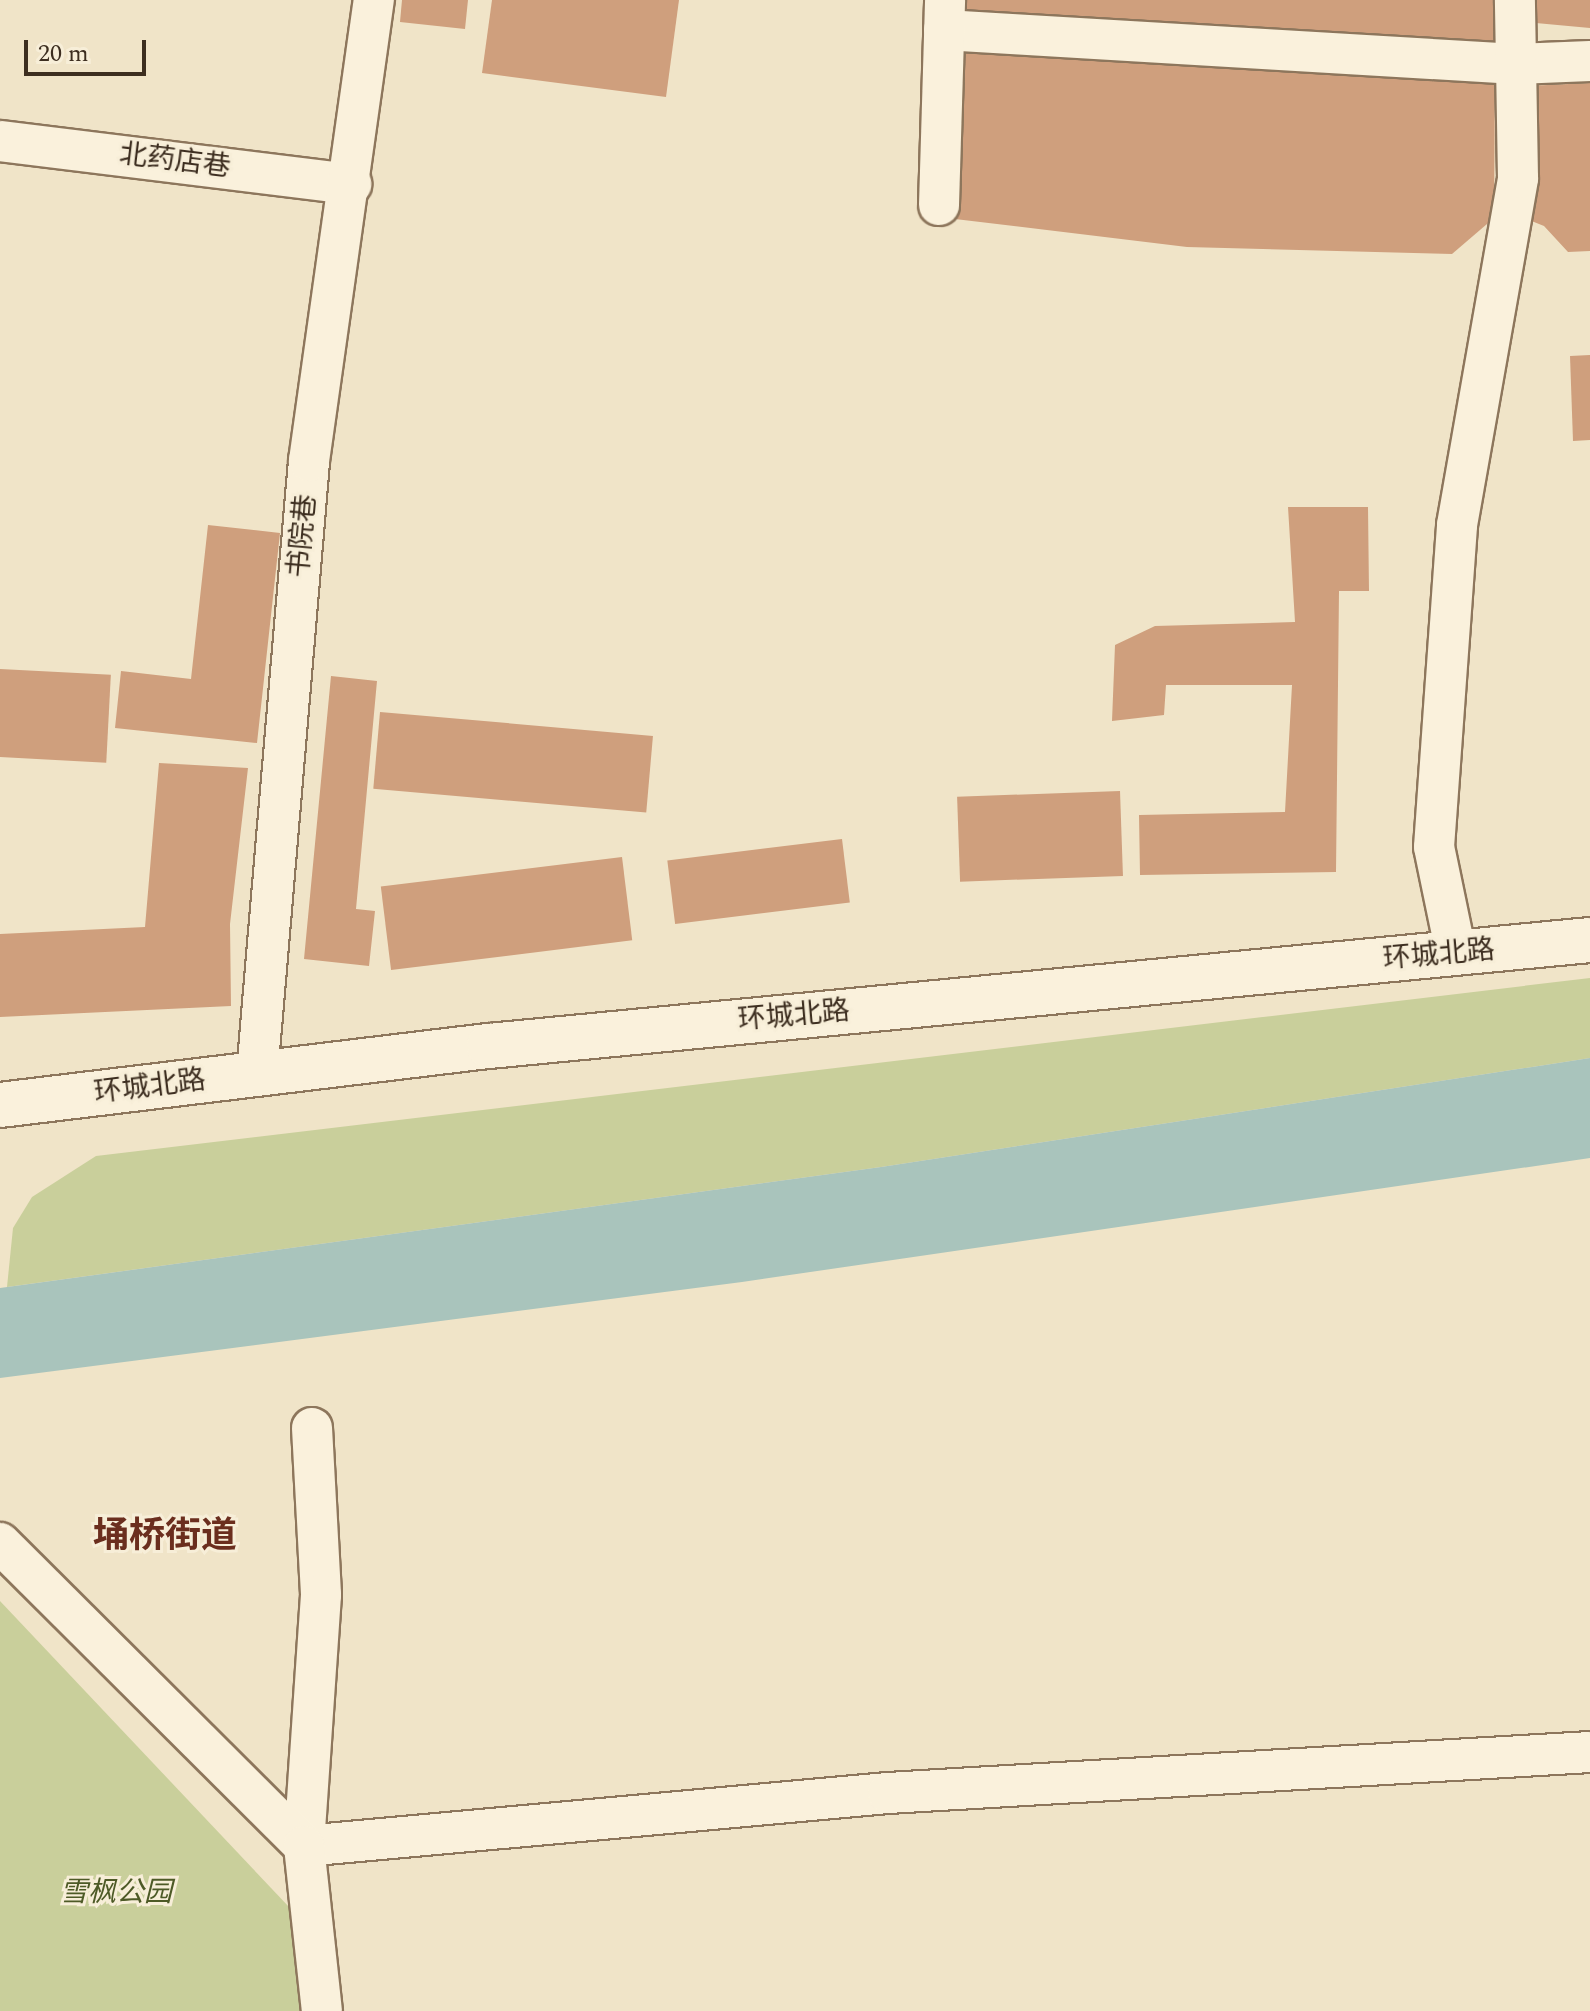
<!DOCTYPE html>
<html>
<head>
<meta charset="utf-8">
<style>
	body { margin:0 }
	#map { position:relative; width:1590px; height:2011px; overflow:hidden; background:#f0e4c8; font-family:Spectral,"Noto Sans SC",serif }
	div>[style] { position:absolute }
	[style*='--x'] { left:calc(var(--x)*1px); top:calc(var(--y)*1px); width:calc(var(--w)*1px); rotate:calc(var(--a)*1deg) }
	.green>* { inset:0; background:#c9cf9b }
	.water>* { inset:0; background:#a9c4bc }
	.building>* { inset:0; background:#cf9f7d; transform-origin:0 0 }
	.roads { filter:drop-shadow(2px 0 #8d765c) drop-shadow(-2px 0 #8d765c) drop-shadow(0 2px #8d765c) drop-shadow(0 -2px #8d765c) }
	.street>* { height:40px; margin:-20px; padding:0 20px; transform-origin:20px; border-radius:20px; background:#faf1dc }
	.secondary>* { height:44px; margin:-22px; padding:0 22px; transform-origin:22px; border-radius:22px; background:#faf1dc }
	span { translate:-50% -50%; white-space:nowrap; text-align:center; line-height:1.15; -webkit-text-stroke:6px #f7eed8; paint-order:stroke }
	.street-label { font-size:28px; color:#3d2e20 }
	.park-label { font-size:28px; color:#4d5a26; font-style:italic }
	.district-label { font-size:36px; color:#6b2e1e; font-weight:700 }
	.scale { position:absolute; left:24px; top:40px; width:122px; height:36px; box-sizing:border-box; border:4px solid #3d2e20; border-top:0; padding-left:10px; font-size:24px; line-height:28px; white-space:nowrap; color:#3d2e20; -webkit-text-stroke:6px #f7eed8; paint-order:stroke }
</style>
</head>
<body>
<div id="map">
	<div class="green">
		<i style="clip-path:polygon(1590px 978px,1590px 1058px,881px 1167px,7px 1287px,13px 1228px,32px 1197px,96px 1156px)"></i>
		<i style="clip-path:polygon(0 1601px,307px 1926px,318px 2011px,0 2011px)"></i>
	</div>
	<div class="water">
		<i style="clip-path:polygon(1590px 1058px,1590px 1158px,742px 1282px,0 1378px,0 1288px,881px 1167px)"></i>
	</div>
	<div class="building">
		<i style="clip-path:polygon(402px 0,468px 0,465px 29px,400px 22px)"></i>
		<i style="clip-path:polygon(492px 0,679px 0,666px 97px,482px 73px)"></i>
		<i style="clip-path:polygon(958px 0,1495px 0,1494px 51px,958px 17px)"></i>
		<i style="clip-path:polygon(1526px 0,1590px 0,1590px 28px,1525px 22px)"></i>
		<i style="clip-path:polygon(961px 53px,1495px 80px,1494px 218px,1452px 254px,1187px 247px,955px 219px)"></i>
		<i style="clip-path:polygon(1590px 83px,1590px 251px,1568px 252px,1544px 226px,1524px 218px,1526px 86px)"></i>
		<i style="clip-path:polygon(1590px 355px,1590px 440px,1573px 441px,1570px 356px)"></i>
		<i style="clip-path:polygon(1288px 507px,1368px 507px,1369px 591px,1339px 591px,1336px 872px,1140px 875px,1139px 815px,1285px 812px,1292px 685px,1166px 685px,1164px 715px,1112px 721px,1115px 645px,1155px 626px,1295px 622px)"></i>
		<i style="clip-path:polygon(208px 525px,280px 533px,257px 743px,115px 728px,121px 671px,191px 679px)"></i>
		<i style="left:0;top:669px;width:111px;height:88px;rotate:3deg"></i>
		<i style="clip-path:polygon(331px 676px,377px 681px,356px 909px,375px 911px,369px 966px,304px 959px)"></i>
		<i style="left:380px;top:712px;width:274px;height:77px;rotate:5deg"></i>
		<i style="clip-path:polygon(159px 763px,248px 768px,230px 924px,231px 1006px,0 1017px,0 934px,145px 927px)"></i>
		<i style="left:1120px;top:791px;width:85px;height:163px;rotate:88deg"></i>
		<i style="left:842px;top:839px;width:64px;height:176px;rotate:83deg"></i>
		<i style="left:622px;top:857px;width:84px;height:243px;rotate:83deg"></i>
	</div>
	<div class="roads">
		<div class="street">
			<i style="--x:944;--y:30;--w:573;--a:3.4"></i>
			<i style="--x:1516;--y:64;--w:74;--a:-2.3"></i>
			<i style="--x:0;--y:141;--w:354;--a:7"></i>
			<i style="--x:939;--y:205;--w:205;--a:-88.3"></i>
			<i style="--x:1456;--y:953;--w:108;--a:-101.7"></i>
			<i style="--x:1434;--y:847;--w:323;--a:-85.9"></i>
			<i style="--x:1457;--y:525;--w:352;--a:-80"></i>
			<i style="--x:1518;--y:178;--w:178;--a:-91"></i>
			<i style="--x:257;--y:1074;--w:615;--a:-85.15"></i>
			<i style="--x:309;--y:461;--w:466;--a:-82"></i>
			<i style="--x:312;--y:1428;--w:167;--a:86.9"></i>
			<i style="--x:321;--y:1595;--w:252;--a:93.9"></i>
			<i style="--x:304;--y:1846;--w:586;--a:-5.19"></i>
			<i style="--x:888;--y:1793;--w:703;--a:-3.34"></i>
			<i style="--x:0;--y:1543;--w:429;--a:44.9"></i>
			<i style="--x:304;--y:1846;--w:166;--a:83.8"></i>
		</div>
		<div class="secondary">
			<i style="--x:0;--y:1105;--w:493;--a:-6.9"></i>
			<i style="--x:489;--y:1046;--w:1106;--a:-5.5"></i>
		</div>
	</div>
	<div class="street-label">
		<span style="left:175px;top:161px;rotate:7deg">北药店巷</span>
		<span style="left:303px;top:536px;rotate:-85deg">书院巷</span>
		<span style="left:1439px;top:955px;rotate:-5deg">环城北路</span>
		<span style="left:794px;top:1016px;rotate:-5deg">环城北路</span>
		<span style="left:150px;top:1087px;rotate:-7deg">环城北路</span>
	</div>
	<div class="park-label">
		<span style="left:116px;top:1893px">雪枫公园</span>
	</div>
	<div class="district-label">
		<span style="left:165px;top:1537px">埇桥街道</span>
	</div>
	<div class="scale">20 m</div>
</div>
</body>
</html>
